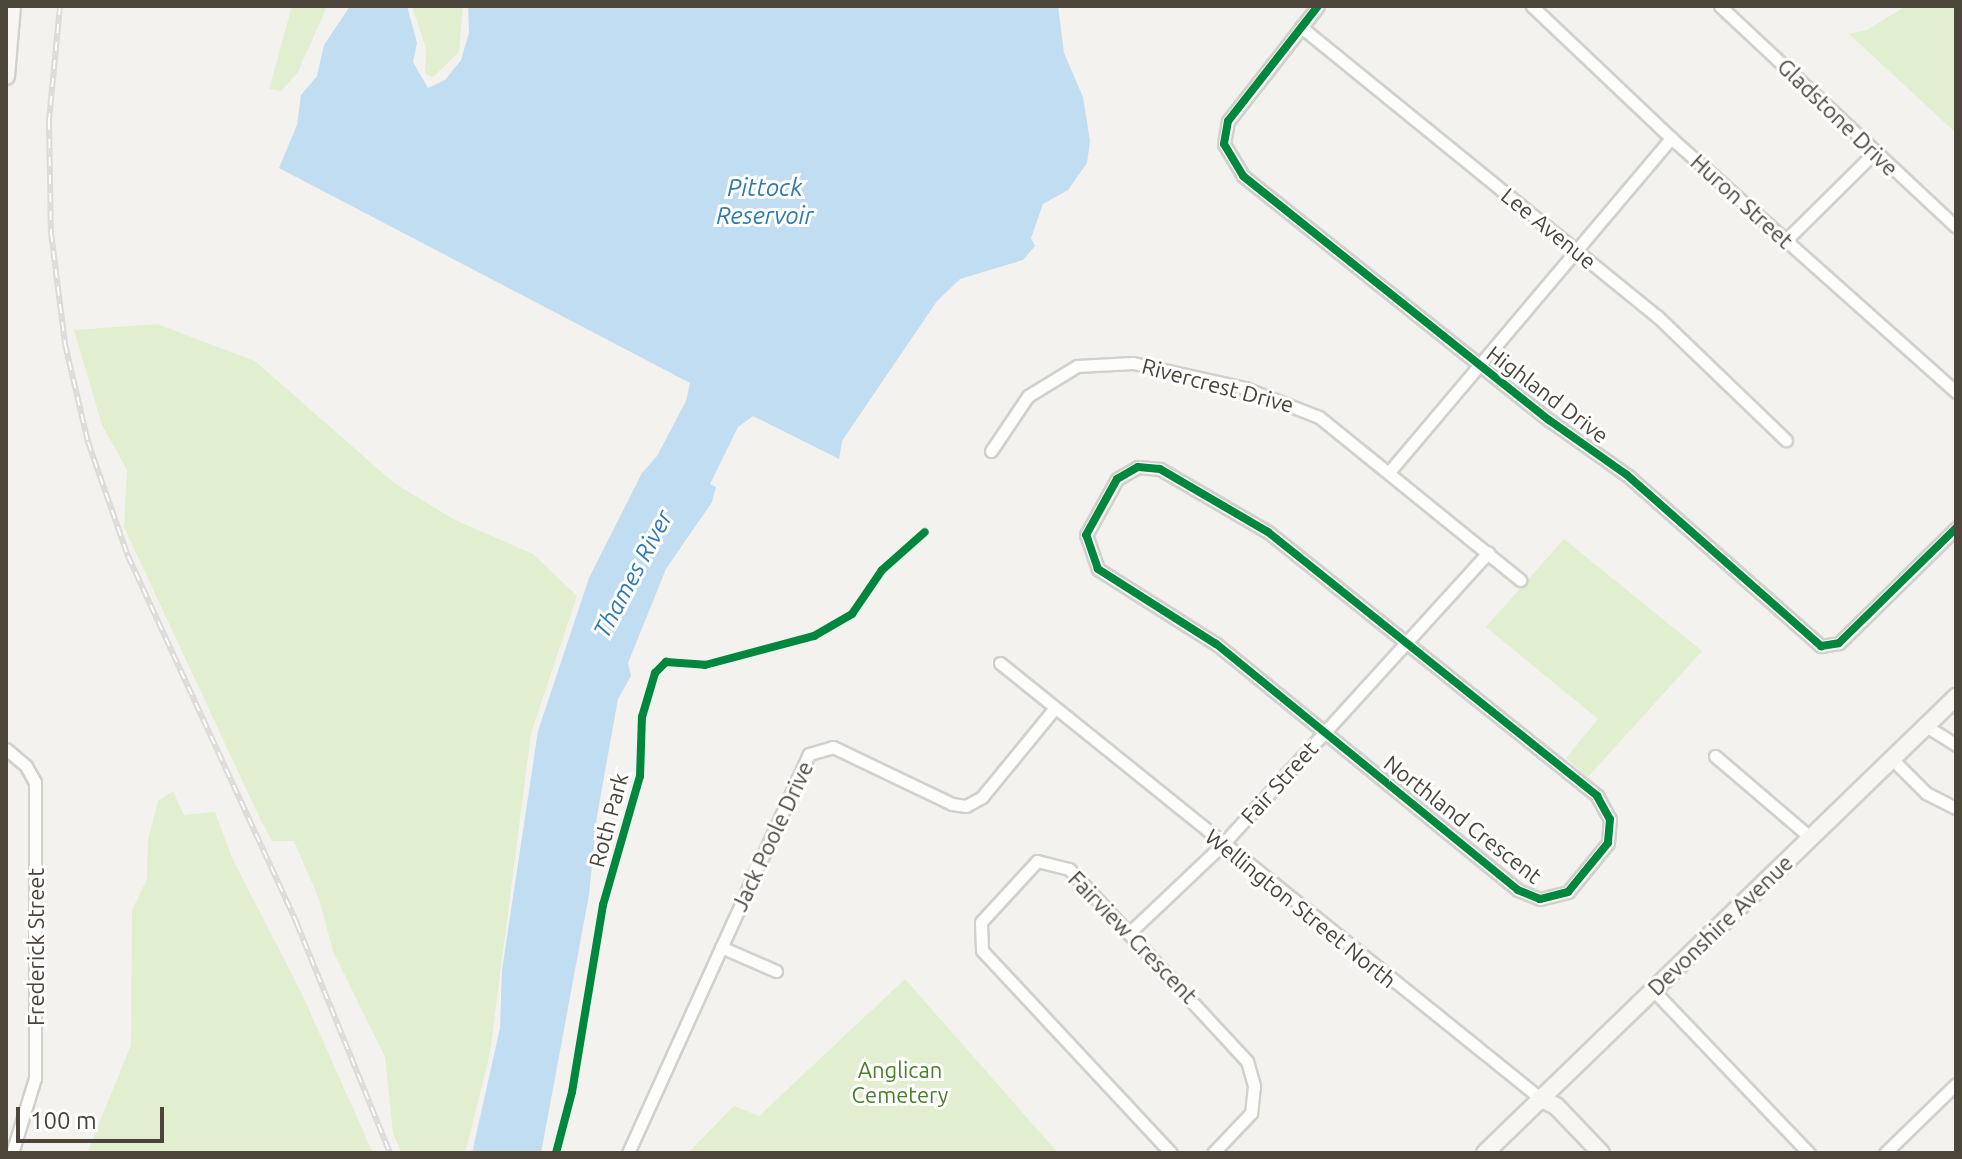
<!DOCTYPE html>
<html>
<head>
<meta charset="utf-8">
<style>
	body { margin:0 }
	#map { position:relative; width:1962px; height:1159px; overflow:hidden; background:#f4f2ee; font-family:Ubuntu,sans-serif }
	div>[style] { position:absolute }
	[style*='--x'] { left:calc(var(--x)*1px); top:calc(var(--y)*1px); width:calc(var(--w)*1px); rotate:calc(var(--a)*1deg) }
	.green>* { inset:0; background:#e1eecf }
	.water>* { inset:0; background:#c0ddf1 }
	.roads { filter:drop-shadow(2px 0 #d2d0cb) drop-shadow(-2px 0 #d2d0cb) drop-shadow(0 2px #d2d0cb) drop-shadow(0 -2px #d2d0cb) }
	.street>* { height:11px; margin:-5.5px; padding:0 5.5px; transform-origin:5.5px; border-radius:5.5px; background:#fdfdfc }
	.secondary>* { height:16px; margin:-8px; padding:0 8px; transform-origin:8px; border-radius:8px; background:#f7f6f1 }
	.rail>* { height:6px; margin-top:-3px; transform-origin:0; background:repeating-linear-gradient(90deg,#fff 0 9px,#dbdbda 0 18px); box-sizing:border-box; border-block:2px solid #dbdbda }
	.cycleway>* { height:8px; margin:-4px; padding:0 4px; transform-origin:4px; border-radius:4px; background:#00873e }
	span { translate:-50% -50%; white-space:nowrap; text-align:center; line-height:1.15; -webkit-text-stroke:6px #fff; paint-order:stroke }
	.street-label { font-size:22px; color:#4b4439 }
	.park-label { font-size:22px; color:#4a7f2a }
	.water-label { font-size:24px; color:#2e7ab2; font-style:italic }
	.frame { position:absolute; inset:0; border:8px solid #4b4439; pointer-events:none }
	.scale { position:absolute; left:16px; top:1107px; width:148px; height:36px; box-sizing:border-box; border:4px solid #4b4439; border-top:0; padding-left:10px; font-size:24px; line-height:28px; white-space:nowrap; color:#4b4439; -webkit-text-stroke:6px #fff; paint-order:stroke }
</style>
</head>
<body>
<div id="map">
	<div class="green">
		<i style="clip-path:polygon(292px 6px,327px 6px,298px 72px,281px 91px,269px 89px)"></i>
		<i style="clip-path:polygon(412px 6px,463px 6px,459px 52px,433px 77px,425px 74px,426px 49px)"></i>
		<i style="clip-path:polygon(1906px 6px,1956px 6px,1956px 133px,1849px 34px,1867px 30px)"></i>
		<i style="clip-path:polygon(157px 324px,255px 361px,394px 483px,455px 520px,533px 554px,577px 596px,531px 733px,490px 1053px,465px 1153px,402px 1153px,393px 1133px,385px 1057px,333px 951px,319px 899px,294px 841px,272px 841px,262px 823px,124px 527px,127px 470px,102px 425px,74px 330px)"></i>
		<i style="clip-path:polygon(1564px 539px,1702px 651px,1588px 777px,1566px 758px,1598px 719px,1486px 627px)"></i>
		<i style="clip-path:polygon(173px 791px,184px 815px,215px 812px,232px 858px,301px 992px,373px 1153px,87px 1153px,131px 1045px,132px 910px,147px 879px,148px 840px,158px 801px)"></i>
		<i style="clip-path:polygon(905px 979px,1058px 1153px,688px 1153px,734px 1106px,759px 1116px)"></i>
	</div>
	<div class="water">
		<i style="clip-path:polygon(350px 6px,407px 6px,417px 43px,413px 62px,428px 88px,445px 80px,461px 60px,469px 33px,468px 6px,1058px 6px,1064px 53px,1083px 97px,1090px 141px,1087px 163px,1068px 190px,1043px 204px,1031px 238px,1035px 246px,1023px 260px,960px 279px,937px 301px,842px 441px,839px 459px,753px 416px,738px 427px,710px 484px,716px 487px,712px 502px,666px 569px,628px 663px,631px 676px,618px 699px,597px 816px,589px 895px,541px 1153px,472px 1153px,500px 1028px,502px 970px,538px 731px,589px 578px,642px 473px,657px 456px,686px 401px,690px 383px,279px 168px,297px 125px,301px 95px,317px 76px,324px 45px)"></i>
	</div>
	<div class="roads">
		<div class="street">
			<i style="--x:1318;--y:6;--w:146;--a:128"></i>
			<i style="--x:1228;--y:121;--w:23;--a:100"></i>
			<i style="--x:1224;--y:144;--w:37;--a:59"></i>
			<i style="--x:1243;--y:176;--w:391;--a:38.6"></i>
			<i style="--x:1549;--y:420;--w:95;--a:35.2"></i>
			<i style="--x:1627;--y:475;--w:259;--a:41.4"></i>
			<i style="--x:1821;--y:646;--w:18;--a:-9"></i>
			<i style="--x:1839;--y:643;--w:164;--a:-44.5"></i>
			<i style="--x:1532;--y:6;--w:192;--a:43.5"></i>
			<i style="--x:1671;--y:138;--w:382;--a:41.7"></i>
			<i style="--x:1720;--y:6;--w:323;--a:43.1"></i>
			<i style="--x:1301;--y:27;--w:459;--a:39.1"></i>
			<i style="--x:1657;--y:316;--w:179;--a:43.9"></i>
			<i style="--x:1786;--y:240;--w:124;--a:-44.7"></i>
			<i style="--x:991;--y:451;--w:66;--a:-56.1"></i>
			<i style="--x:1028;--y:396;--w:57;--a:-31.5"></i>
			<i style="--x:1077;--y:366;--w:56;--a:-3.1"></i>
			<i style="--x:1133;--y:363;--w:115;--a:12.6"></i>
			<i style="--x:1245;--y:388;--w:79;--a:21.4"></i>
			<i style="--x:1319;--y:417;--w:259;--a:39"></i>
			<i style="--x:1138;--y:467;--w:22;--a:5"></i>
			<i style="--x:1160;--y:469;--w:125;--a:30.3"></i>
			<i style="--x:1268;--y:532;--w:422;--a:38.7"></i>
			<i style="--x:1597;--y:796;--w:26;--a:61"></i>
			<i style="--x:1610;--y:819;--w:24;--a:95"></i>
			<i style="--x:1608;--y:843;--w:63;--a:129.2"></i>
			<i style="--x:1568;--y:892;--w:29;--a:166"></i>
			<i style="--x:1540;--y:899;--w:24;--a:-158"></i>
			<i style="--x:1518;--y:890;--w:390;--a:-140.8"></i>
			<i style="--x:1216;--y:644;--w:140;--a:-147.6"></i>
			<i style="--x:1098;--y:569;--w:36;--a:-109"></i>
			<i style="--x:1086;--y:535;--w:64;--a:-61"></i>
			<i style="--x:1117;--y:479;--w:24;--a:-30"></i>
			<i style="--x:1389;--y:472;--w:437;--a:-49.8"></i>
			<i style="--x:1000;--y:663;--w:693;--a:38.85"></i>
			<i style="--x:1926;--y:726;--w:36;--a:32"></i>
			<i style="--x:6;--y:749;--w:26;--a:40"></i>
			<i style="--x:26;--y:766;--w:18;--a:61"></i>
			<i style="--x:35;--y:782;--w:296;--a:90"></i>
			<i style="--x:35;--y:1078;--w:78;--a:107"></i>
			<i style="--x:1715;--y:756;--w:126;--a:40.5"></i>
			<i style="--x:1892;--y:759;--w:48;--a:45"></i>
			<i style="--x:1926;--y:793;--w:34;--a:27"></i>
			<i style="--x:1129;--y:933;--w:129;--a:-43.4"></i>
			<i style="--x:1223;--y:844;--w:394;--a:-47.7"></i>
			<i style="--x:721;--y:947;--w:60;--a:23.6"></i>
			<i style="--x:1653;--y:990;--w:226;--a:46.3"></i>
			<i style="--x:628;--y:1153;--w:438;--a:-65.6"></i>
			<i style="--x:809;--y:754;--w:25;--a:-16"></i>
			<i style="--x:833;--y:747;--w:132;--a:25.6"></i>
			<i style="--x:952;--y:804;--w:14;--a:8"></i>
			<i style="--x:966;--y:806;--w:18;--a:-29"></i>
			<i style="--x:982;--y:797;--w:114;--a:-50.7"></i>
			<i style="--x:1171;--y:1153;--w:277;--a:-133"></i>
			<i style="--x:982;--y:950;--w:28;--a:-92"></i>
			<i style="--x:981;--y:922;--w:83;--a:-47.4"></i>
			<i style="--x:1037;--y:861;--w:33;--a:14"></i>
			<i style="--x:1069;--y:869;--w:262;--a:47.2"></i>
			<i style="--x:1247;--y:1061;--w:26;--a:74"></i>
			<i style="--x:1254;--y:1086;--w:27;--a:96"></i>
			<i style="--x:1251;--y:1113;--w:55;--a:133.5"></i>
			<i style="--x:1885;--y:1153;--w:99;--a:-44.2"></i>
		</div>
		<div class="secondary">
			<i style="--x:6;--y:76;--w:70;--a:-85.1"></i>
			<i style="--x:1540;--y:1098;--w:18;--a:27"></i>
			<i style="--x:1556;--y:1106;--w:65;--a:46.2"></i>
			<i style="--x:1485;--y:1153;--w:656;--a:-44.07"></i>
		</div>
	</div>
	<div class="rail">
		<i style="--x:60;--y:6;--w:116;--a:95.5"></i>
		<i style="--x:49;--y:121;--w:112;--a:89"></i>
		<i style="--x:51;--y:233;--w:112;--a:82.8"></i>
		<i style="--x:65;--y:344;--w:101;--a:76.8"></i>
		<i style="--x:88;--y:442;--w:121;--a:70.7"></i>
		<i style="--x:128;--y:556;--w:405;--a:65.3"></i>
		<i style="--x:297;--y:924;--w:247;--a:67.9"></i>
	</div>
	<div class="cycleway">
		<i style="--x:1318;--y:6;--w:146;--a:128"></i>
		<i style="--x:1228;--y:121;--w:23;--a:100"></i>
		<i style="--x:1224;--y:144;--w:37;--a:59"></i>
		<i style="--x:1243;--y:176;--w:391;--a:38.6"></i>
		<i style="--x:1549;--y:420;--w:95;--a:35.2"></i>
		<i style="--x:1627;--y:475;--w:259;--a:41.4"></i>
		<i style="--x:1821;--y:646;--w:18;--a:-9"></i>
		<i style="--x:1839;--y:643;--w:164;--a:-44.5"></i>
		<i style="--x:1138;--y:467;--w:22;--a:5"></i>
		<i style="--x:1160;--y:469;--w:125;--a:30.3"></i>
		<i style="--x:1268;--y:532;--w:422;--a:38.7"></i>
		<i style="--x:1597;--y:796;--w:26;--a:61"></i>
		<i style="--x:1610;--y:819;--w:24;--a:95"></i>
		<i style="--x:1608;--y:843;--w:63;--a:129.2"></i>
		<i style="--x:1568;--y:892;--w:29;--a:166"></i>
		<i style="--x:1540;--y:899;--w:24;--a:-158"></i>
		<i style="--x:1518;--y:890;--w:390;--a:-140.8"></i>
		<i style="--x:1216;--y:644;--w:140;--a:-147.6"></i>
		<i style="--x:1098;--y:569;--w:36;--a:-109"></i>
		<i style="--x:1086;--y:535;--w:64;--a:-61"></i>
		<i style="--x:1117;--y:479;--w:24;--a:-30"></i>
		<i style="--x:556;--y:1153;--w:63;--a:-75.3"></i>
		<i style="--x:572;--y:1092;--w:190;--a:-80.6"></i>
		<i style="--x:603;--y:905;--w:134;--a:-74"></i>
		<i style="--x:640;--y:776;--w:59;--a:-88.1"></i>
		<i style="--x:642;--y:717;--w:46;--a:-73.5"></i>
		<i style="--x:655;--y:673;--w:16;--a:-45"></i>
		<i style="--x:666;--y:662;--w:39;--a:4"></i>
		<i style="--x:705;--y:665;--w:113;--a:-14.9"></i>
		<i style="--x:814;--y:636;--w:44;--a:-30.1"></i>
		<i style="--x:852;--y:614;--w:53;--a:-55.7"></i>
		<i style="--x:882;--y:570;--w:57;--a:-41.5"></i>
	</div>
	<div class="street-label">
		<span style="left:1838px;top:117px;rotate:44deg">Gladstone Drive</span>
		<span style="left:1742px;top:201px;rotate:42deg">Huron Street</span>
		<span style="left:1549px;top:228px;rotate:39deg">Lee Avenue</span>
		<span style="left:1218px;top:385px;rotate:15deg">Rivercrest Drive</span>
		<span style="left:1548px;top:394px;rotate:37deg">Highland Drive</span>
		<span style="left:1279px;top:782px;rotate:-48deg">Fair Street</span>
		<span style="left:1463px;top:819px;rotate:38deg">Northland Crescent</span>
		<span style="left:608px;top:820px;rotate:-75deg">Roth Park</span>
		<span style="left:772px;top:836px;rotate:-65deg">Jack Poole Drive</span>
		<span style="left:1301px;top:908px;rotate:39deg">Wellington Street North</span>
		<span style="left:1720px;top:925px;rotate:-44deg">Devonshire Avenue</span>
		<span style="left:1133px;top:937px;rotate:46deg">Fairview Crescent</span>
		<span style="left:36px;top:947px;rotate:-90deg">Frederick Street</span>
	</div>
	<div class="park-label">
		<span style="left:900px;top:1082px">Anglican<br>Cemetery</span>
	</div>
	<div class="water-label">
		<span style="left:765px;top:202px">Pittock<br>Reservoir</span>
		<span style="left:633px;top:574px;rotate:-62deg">Thames River</span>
	</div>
	<div class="frame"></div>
	<div class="scale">100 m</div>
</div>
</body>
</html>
